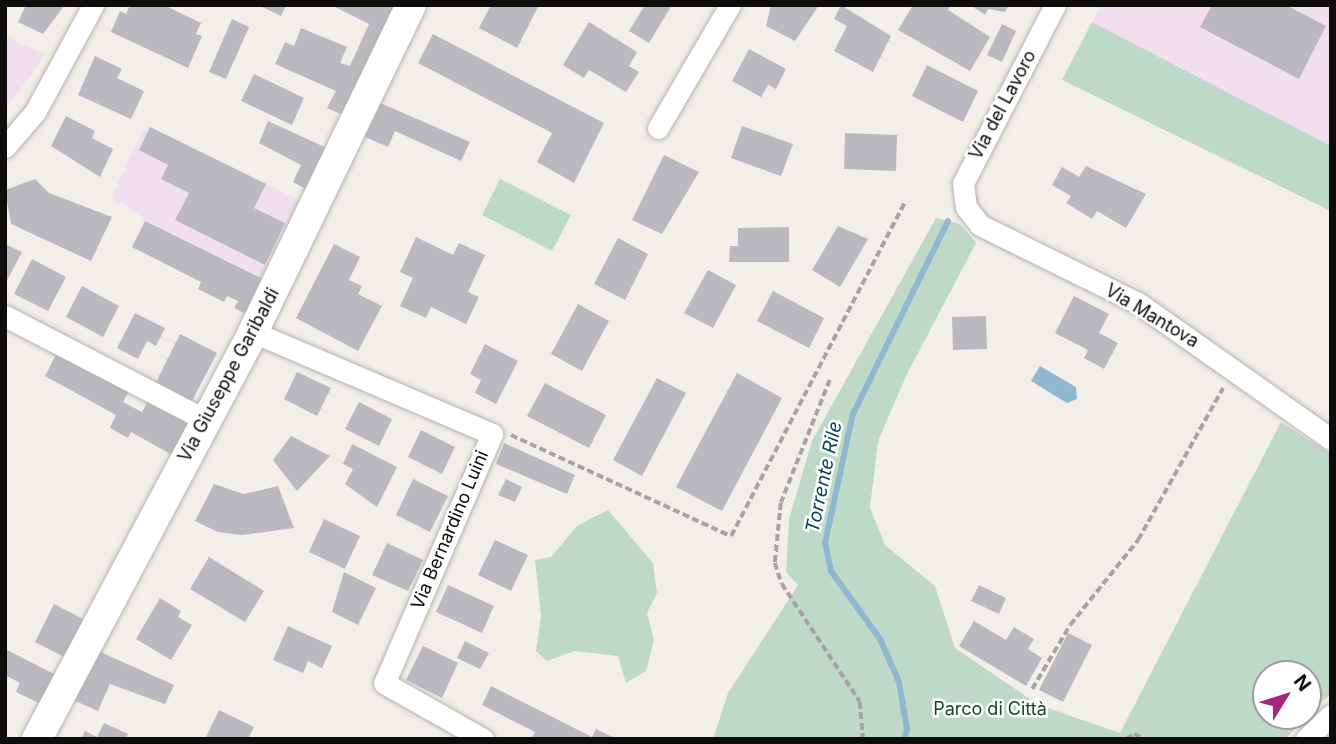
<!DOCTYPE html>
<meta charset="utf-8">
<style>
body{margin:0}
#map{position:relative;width:1336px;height:744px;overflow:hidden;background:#f2efe9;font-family:Inter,sans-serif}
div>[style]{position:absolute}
.industrial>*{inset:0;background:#f1dfef}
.green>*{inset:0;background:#bfd9c8}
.water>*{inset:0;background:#8fb8d0}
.stream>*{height:6px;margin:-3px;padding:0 3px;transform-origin:3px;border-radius:3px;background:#8fb8d0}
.building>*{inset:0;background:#bab9bf}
.path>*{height:3.5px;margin-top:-1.75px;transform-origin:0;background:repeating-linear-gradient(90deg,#a6a49f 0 7px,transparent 0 10.5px)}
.roads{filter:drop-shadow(0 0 2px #b6b3ae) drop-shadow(0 0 2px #b6b3ae)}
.street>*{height:21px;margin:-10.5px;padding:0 10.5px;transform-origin:10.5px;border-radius:10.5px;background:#fff}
.secondary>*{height:30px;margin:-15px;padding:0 15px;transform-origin:15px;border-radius:15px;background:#fff}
span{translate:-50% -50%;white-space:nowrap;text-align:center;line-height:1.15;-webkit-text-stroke:5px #fff;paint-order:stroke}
.street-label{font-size:18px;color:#0e0d0c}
.park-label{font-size:18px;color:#14442a}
.water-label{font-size:19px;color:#083f58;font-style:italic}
.frame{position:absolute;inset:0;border:7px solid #0e0d0c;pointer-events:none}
.north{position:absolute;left:1252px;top:660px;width:70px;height:70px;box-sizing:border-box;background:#fff;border:2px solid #9f9e9e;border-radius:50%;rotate:52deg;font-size:19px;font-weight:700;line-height:28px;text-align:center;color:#0e0d0c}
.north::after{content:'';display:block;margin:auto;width:24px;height:32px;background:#a52777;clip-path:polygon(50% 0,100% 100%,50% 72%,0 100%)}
</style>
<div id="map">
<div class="industrial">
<div style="clip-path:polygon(1100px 5px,1331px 5px,1331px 146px,1092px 22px)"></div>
<div style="clip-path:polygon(5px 36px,45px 55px,5px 111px)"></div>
<div style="clip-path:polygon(150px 127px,307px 204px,269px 282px,145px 221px,140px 213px,111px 198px,143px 130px)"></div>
</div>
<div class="green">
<div style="clip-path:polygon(1092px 22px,1331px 146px,1331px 211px,1062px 80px)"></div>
<div style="clip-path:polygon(500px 179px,571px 215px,552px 251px,482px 215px)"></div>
<div style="clip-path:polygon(936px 218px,960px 224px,976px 243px,907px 374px,878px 441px,870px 508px,885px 545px,935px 586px,955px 648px,1039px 705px,1120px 733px,1281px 422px,1331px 454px,1331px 694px,1308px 714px,1308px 674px,1266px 674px,1266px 716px,1306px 716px,1286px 739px,713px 739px,728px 693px,798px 585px,786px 572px,789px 519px,812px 441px)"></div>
<div style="clip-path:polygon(608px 510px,653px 563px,657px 593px,647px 613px,654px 640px,646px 671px,626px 683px,618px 656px,574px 651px,547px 661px,536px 651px,541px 616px,535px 560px,551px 557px,577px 526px)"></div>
</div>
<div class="water">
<div style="clip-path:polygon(1040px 366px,1076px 387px,1077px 399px,1067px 403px,1031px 381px)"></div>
</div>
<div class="stream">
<div style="left:904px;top:739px;width:10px;rotate:-73deg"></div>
<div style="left:907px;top:729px;width:48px;rotate:-99.7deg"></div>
<div style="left:899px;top:682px;width:47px;rotate:-113.8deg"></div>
<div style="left:880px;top:639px;width:84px;rotate:-125.8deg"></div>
<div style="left:831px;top:571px;width:29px;rotate:-102deg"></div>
<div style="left:825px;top:543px;width:132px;rotate:-77.8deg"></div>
<div style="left:853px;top:414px;width:215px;rotate:-63.8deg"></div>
</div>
<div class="building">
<div style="clip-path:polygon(26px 5px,65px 5px,43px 34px,18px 22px)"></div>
<div style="clip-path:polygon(130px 5px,164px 5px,201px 23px,196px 34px,202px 36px,188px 68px,111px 32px,120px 11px,126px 14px)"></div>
<div style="clip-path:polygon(258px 5px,286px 5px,281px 16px)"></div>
<div style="clip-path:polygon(331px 5px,404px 5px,347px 117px,327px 108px,336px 91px,275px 64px,285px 42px,294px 46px,301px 28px,347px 47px,340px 63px,350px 66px,369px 24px)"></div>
<div style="clip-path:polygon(491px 5px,539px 5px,517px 48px,479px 28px)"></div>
<div style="clip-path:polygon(645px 5px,672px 5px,649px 43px,629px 31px)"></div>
<div style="clip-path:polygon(771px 5px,819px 5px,795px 41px,766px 26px)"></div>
<div style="clip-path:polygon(841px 5px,891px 36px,873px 72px,834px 51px,847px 26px,834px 19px)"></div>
<div style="clip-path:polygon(913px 5px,951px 5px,948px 10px,990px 37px,970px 71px,898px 30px)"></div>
<div style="clip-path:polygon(970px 5px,1009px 5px,1005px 12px,988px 9px,985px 15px)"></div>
<div style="clip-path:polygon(1212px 5px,1286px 5px,1326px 26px,1299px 79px,1200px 27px)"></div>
<div style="clip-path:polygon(232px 19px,249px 27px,226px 79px,209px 72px)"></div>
<div style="clip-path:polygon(589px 22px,637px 52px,629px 66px,639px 72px,626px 92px,589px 70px,584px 78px,563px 65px)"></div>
<div style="clip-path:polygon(1002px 24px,1016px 31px,1002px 62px,987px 55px)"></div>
<div style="clip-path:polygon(433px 34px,604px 123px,574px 183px,537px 162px,552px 133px,418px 63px)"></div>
<div style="clip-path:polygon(749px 49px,786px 69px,776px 89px,768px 85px,761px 97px,732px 81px)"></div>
<div style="clip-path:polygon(95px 56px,122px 69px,117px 78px,144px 91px,131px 119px,78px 95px)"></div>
<div style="clip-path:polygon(927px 65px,978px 91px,963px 122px,912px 96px)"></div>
<div style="clip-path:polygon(254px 74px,304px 98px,292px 125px,241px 101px)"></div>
<div style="clip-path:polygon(378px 102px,470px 142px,461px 161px,395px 131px,388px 147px,363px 136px)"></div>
<div style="clip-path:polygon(66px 116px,95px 131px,92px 138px,113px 149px,100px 177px,51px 146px)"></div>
<div style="clip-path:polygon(268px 121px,331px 150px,313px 193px,293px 182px,301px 165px,259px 143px)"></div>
<div style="clip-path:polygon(742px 126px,793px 144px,781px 176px,731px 158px)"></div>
<div style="clip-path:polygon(150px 127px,266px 184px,254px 208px,285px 223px,265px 265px,175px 220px,189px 193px,161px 179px,168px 165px,139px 150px)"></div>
<div style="clip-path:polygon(845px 133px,897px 135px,896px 171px,844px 169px)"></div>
<div style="clip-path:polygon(664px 155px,699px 172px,662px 234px,632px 220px)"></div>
<div style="clip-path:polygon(1086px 166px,1146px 194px,1126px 228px,1097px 211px,1092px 219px,1066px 203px,1071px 196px,1052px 185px,1062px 167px,1079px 177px)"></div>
<div style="clip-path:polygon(35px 179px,49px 193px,112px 217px,91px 261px,11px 224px,5px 190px)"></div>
<div style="clip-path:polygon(145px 221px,269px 282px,252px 317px,234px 308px,238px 301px,227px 296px,224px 302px,198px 289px,201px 282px,132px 247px)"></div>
<div style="clip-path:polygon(838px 226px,868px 239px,840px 287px,812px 270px)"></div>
<div style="clip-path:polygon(789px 227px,789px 262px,729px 262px,730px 246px,738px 246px,738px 228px)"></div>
<div style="clip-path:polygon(416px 237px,453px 255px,459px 243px,485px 255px,468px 292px,479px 297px,466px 324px,431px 307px,426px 318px,400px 306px,413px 278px,400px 272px)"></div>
<div style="clip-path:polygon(618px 238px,648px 254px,625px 300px,594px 284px)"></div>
<div style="clip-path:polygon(5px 244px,22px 252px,5px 284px)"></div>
<div style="clip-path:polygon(334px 244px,360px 257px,349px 280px,362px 286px,358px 294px,382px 306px,358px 351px,296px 318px)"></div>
<div style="clip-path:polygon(32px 259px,66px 277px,48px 311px,14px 294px)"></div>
<div style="clip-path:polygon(708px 270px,736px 285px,713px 328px,684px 313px)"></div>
<div style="clip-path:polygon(82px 286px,119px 306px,103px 337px,66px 317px)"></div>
<div style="clip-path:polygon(773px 291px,824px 318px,809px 348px,757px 321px)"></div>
<div style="clip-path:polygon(1074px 296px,1109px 314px,1099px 333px,1118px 343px,1104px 369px,1084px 358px,1088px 350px,1055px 333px)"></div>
<div style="clip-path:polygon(578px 304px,609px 321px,582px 371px,551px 354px)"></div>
<div style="clip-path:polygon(135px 313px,165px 328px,156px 346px,147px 341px,138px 359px,117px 348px)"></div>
<div style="clip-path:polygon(986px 316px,987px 349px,953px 350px,952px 317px)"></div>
<div style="clip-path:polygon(180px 334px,217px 353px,192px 401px,156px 382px)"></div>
<div style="clip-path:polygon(485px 344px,518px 361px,496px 404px,475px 393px,481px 380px,470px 374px)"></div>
<div style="clip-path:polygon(58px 351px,130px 390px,123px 402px,142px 412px,149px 400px,192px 423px,174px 456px,131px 432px,128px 438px,110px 428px,116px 415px,45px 376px)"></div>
<div style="clip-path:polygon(297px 372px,331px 388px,317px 416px,284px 399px)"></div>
<div style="clip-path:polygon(737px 373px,782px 398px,722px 511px,676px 487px)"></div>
<div style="clip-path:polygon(657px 378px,686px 393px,642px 476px,613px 460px)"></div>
<div style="clip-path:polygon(545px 383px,606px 415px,589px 448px,527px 416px)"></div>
<div style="clip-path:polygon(359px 402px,392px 419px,379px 446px,345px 429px)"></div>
<div style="clip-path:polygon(421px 430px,455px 447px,442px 474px,408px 457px)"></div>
<div style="clip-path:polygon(291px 436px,330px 456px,297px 491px,273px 460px)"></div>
<div style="clip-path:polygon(504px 443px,575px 475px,567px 494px,496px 464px)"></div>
<div style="clip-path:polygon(352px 444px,397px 467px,377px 507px,345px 484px,353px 469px,343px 464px)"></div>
<div style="clip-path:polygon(413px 479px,448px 496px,430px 532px,396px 515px)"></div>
<div style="clip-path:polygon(506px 479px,522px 487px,515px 502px,498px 495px)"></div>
<div style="clip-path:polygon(214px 484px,244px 494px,278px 486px,294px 528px,242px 535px,218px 532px,195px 521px)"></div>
<div style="clip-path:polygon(324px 519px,360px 536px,345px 569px,309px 552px)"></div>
<div style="clip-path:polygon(495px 540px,528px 555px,511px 591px,478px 575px)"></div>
<div style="clip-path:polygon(387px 543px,423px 560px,408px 591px,372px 575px)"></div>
<div style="clip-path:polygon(209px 557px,264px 591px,245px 622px,190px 589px)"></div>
<div style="clip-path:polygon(344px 572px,376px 588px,358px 625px,332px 612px)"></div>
<div style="clip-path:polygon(448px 585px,494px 606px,482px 633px,436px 612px)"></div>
<div style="clip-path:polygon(979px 585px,1006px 598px,999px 614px,971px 601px)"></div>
<div style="clip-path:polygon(160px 598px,181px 611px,178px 617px,192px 625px,171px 660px,136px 639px)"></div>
<div style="clip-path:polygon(54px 604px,87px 621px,68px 659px,35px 642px)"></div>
<div style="clip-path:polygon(974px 621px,1006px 640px,1014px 627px,1034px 639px,1028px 649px,1042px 658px,1026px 686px,959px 646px)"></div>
<div style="clip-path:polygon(288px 626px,332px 646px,322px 668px,308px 661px,303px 673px,273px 660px)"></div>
<div style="clip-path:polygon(1068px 633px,1092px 645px,1063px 702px,1039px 690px)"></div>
<div style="clip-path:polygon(465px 641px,489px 653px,480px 669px,457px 658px)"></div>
<div style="clip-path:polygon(423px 646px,458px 663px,442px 698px,406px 680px)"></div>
<div style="clip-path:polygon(5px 649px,60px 677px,45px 706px,16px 692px,20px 683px,5px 675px)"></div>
<div style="clip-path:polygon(96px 650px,174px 685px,165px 704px,110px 684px,98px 711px,73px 700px)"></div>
<div style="clip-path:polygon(491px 686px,592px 737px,596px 729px,617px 739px,531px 739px,535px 732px,482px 705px)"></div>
<div style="clip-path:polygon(219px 710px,254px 727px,248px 739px,205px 739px)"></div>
<div style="clip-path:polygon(104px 723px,128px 734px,126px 739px,81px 739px,85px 731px,97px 737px)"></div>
</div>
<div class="path">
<div style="left:830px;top:380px;width:132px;rotate:111.7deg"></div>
<div style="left:781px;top:503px;width:60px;rotate:95.7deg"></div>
<div style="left:775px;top:563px;width:22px;rotate:72deg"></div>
<div style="left:782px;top:584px;width:141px;rotate:56.5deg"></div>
<div style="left:860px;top:702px;width:37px;rotate:85deg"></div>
<div style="left:511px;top:435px;width:242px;rotate:24.7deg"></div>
<div style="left:731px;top:536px;width:375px;rotate:-62.5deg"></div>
<div style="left:1032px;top:689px;width:74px;rotate:-59.3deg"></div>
<div style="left:1070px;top:625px;width:109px;rotate:-51.3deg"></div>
<div style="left:1138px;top:540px;width:174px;rotate:-60.8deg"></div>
<div style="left:1126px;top:739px;width:9px;rotate:-32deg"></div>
<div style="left:1134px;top:734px;width:12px;rotate:24deg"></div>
</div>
<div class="roads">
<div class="street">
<div style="left:1055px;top:5px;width:200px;rotate:117.3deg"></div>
<div style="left:963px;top:183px;width:24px;rotate:83deg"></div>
<div style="left:966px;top:207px;width:23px;rotate:52deg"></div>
<div style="left:980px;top:225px;width:176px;rotate:26.3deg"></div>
<div style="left:1138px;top:303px;width:236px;rotate:35.2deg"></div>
<div style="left:658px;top:128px;width:143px;rotate:-59.7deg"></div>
<div style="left:5px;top:147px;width:46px;rotate:-49.4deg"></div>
<div style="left:35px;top:112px;width:122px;rotate:-61.5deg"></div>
<div style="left:5px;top:316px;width:226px;rotate:27.4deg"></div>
<div style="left:253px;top:332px;width:260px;rotate:23.1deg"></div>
<div style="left:492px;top:434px;width:271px;rotate:113.4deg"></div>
<div style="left:384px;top:683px;width:114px;rotate:29.5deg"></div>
<div style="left:1306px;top:739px;width:35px;rotate:-44deg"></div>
</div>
<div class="secondary">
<div style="left:37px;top:739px;width:461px;rotate:-62deg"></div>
<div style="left:253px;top:332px;width:363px;rotate:-64.2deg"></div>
</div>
</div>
<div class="street-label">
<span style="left:1003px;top:105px;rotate:-62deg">Via del Lavoro</span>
<span style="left:1152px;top:316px;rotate:31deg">Via Mantova</span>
<span style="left:229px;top:375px;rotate:-62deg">Via Giuseppe Garibaldi</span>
<span style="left:450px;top:530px;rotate:-67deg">Via Bernardino Luini</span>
</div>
<div class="park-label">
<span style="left:990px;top:709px">Parco di Città</span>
</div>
<div class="water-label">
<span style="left:824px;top:477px;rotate:-78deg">Torrente Rile</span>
</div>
<div class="frame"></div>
<div class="north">N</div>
</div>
